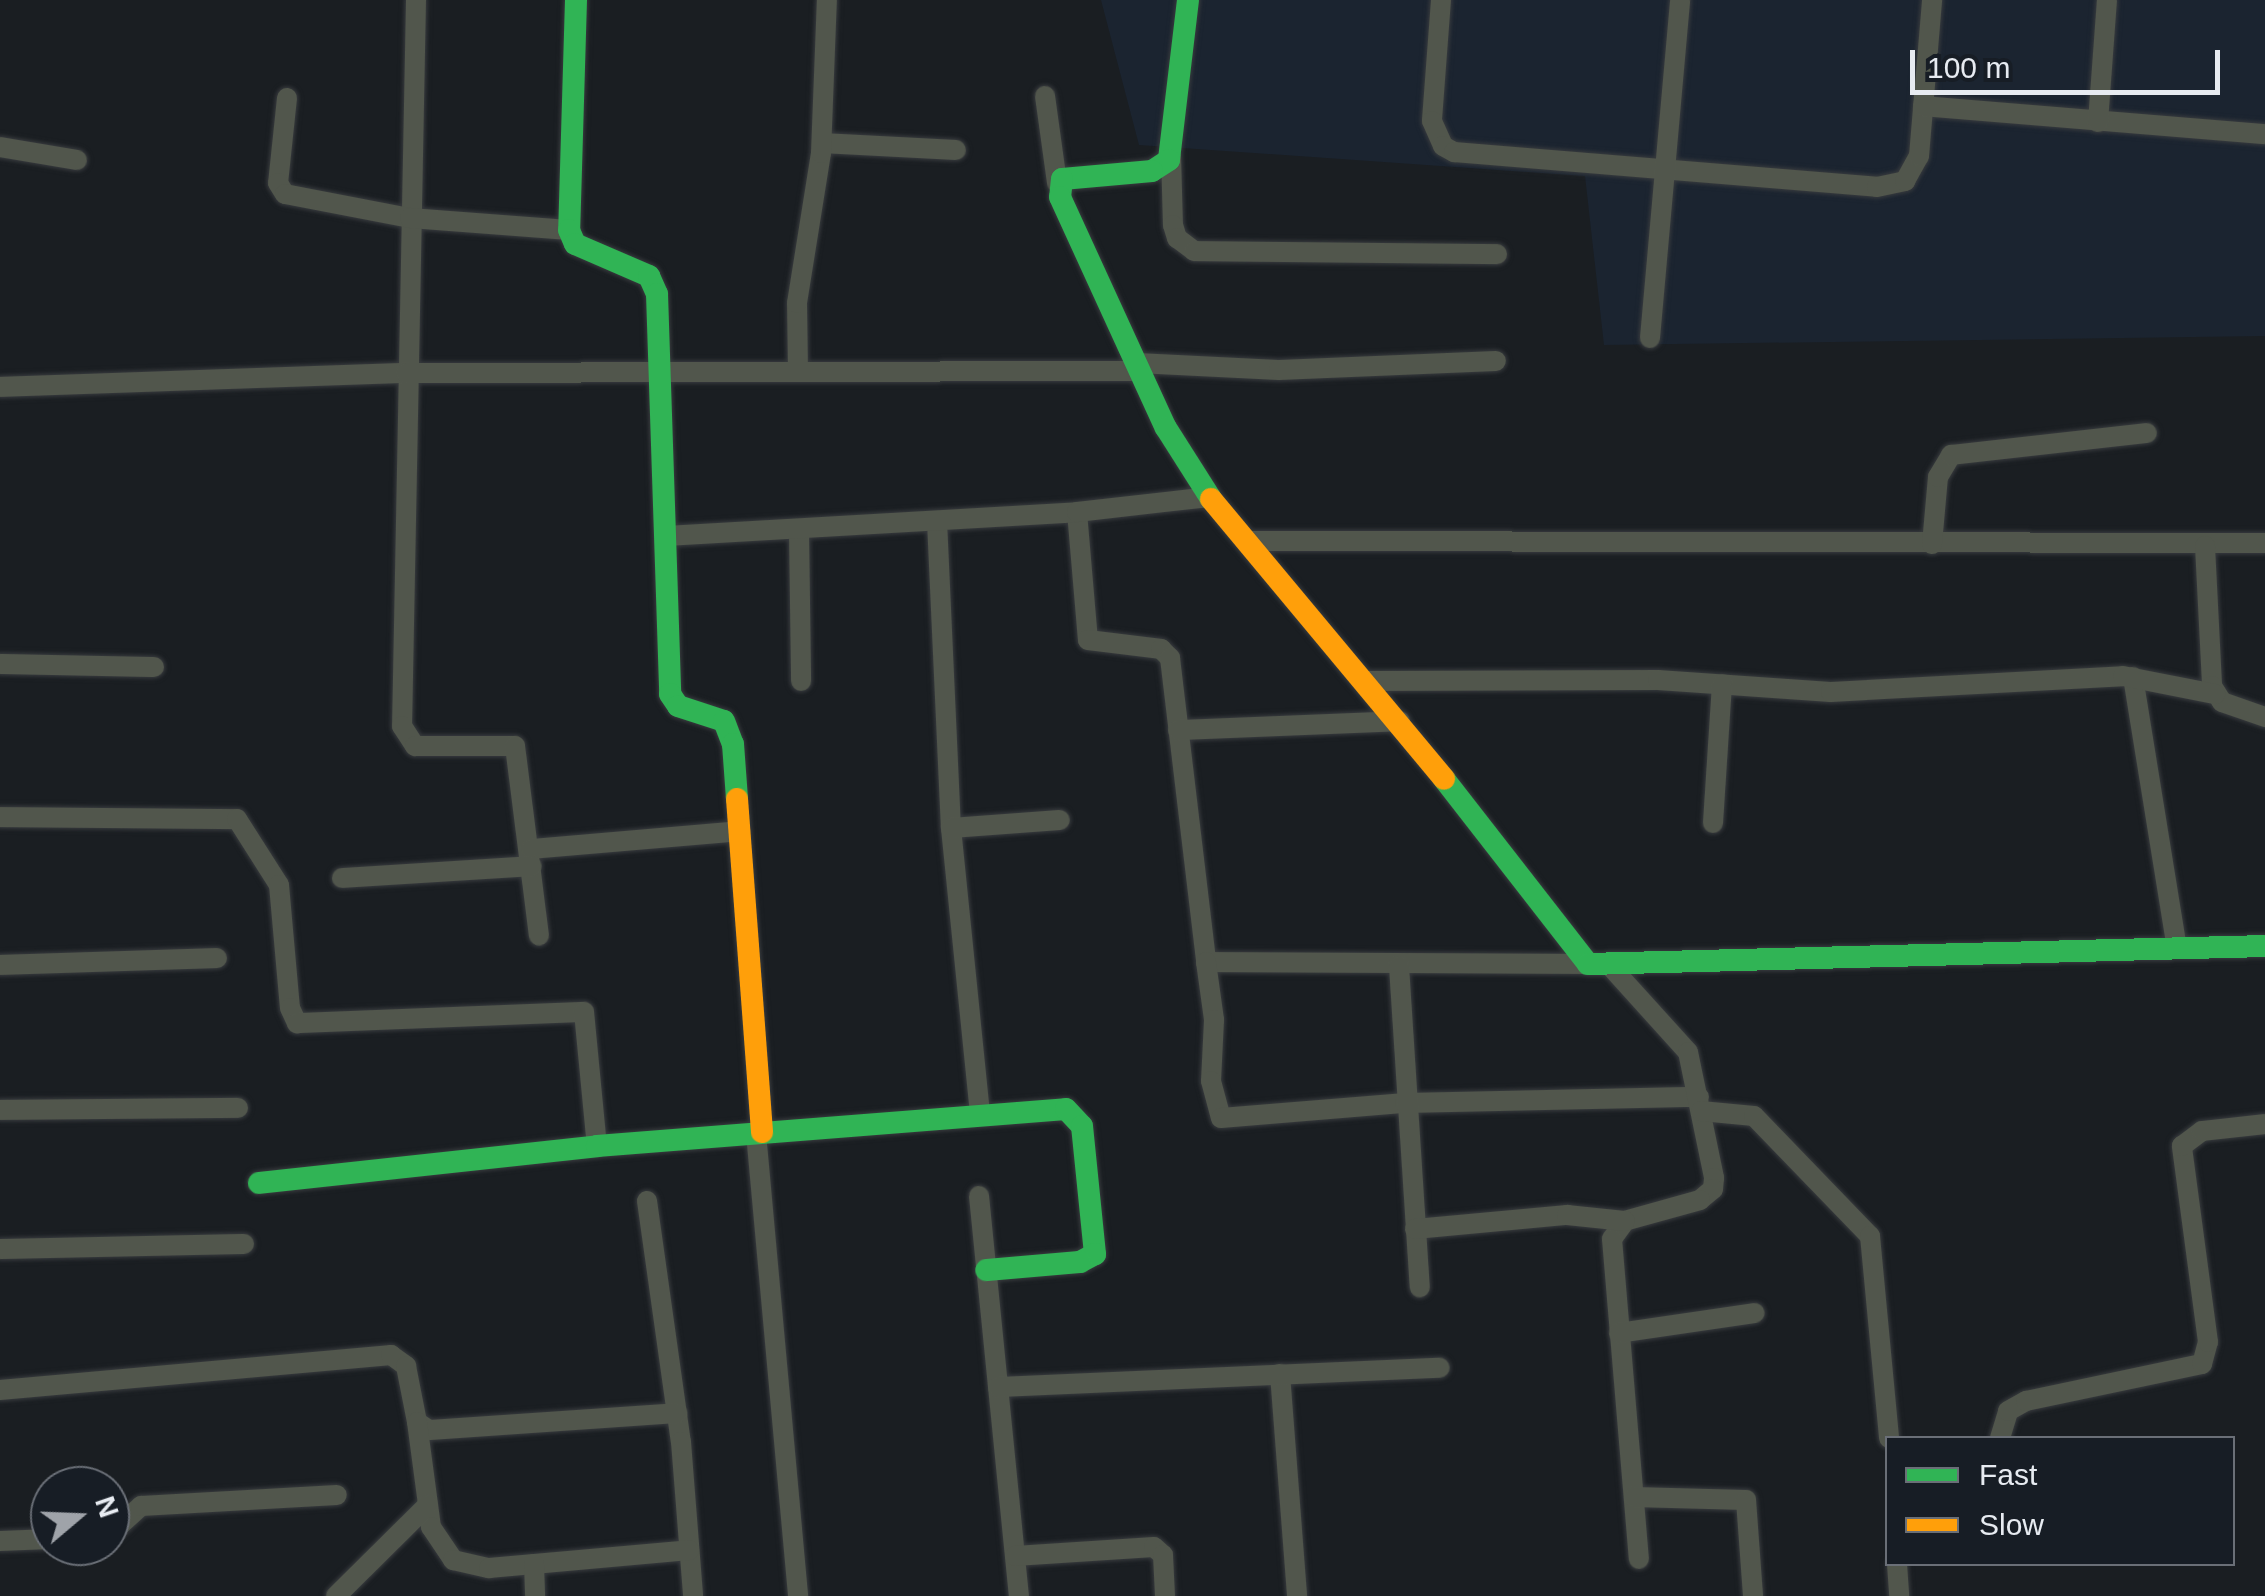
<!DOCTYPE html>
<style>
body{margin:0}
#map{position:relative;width:2265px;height:1596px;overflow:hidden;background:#1a1e22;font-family:Arial,sans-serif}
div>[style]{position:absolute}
.built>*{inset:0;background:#1b2430}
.roads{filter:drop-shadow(0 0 2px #383b3e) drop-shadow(0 0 2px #383b3e)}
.street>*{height:20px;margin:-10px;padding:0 10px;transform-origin:10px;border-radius:10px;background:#51564c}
.fast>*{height:22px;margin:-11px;padding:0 11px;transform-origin:11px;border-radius:11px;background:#30b455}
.slow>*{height:22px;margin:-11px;padding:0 11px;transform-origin:11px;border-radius:11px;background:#ff9f0a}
span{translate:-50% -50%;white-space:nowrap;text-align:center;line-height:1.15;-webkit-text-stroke:8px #171d25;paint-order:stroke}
.legend{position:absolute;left:1885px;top:1436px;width:350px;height:130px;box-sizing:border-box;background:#171d25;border:2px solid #6a6f77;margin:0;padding:12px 18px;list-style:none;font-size:30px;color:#e7ebf1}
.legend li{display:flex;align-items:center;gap:20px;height:50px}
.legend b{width:50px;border:2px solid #6a6f77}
.north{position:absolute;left:30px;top:1466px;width:100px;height:100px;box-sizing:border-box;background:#171d25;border:2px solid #6a6f77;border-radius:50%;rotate:71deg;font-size:28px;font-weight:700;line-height:40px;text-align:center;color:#e7ebf1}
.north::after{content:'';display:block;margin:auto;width:35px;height:45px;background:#9fa3a9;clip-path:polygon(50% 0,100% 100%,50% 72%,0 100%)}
.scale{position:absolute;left:1910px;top:50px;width:310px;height:45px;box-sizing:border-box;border:5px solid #e7ebf1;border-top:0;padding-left:12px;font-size:30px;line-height:35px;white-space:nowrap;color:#e7ebf1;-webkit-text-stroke:8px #171d25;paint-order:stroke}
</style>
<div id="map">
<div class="built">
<div style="clip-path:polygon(1101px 0,2265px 0,2265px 336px,1604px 345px,1585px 176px,1139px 145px)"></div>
</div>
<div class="roads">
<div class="street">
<div style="left:416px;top:0;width:726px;rotate:91.1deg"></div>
<div style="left:402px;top:726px;width:24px;rotate:57deg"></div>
<div style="left:415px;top:746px;width:100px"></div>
<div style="left:515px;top:746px;width:191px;rotate:82.8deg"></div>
<div style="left:1441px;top:0;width:121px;rotate:94.3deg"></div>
<div style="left:1432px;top:121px;width:27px;rotate:66deg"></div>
<div style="left:1443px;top:146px;width:13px;rotate:29deg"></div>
<div style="left:1454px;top:152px;width:424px;rotate:4.7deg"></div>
<div style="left:1877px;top:187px;width:29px;rotate:-12deg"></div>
<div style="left:1905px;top:181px;width:29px;rotate:-61deg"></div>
<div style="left:1919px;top:156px;width:157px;rotate:-85.2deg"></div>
<div style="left:1045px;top:96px;width:88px;rotate:82.1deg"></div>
<div style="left:287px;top:98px;width:85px;rotate:96deg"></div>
<div style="left:278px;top:183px;width:13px;rotate:58deg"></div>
<div style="left:285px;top:194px;width:127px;rotate:10.9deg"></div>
<div style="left:410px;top:218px;width:159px;rotate:4.3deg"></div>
<div style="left:1923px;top:106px;width:343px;rotate:4.7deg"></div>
<div style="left:2098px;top:122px;width:122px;rotate:-85.8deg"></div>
<div style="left:822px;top:143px;width:134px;rotate:3deg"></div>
<div style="left:0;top:147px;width:78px;rotate:9.6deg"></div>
<div style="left:1171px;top:155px;width:70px;rotate:88.4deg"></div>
<div style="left:1173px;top:225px;width:14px;rotate:73deg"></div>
<div style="left:1177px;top:238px;width:21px;rotate:37deg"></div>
<div style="left:1194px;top:251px;width:303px;rotate:0.6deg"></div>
<div style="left:1650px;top:338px;width:339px;rotate:-84.9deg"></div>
<div style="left:1137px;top:363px;width:142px;rotate:2.8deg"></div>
<div style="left:1279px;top:370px;width:217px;rotate:-2.4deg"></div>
<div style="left:798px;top:372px;width:69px;rotate:-90.8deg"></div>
<div style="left:797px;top:303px;width:152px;rotate:-80.9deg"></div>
<div style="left:821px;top:153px;width:153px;rotate:-87.8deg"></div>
<div style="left:0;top:387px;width:406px;rotate:-2deg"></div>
<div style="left:406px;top:373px;width:735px;rotate:-0.16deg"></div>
<div style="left:1077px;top:512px;width:128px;rotate:85.1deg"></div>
<div style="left:1088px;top:640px;width:74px;rotate:7deg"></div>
<div style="left:1161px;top:649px;width:13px;rotate:45deg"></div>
<div style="left:1170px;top:658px;width:306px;rotate:83.2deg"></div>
<div style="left:1206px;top:962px;width:382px;rotate:0.3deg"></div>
<div style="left:937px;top:521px;width:307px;rotate:87.4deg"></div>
<div style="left:951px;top:828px;width:287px;rotate:84.2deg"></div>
<div style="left:799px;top:530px;width:151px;rotate:89.2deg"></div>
<div style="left:666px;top:536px;width:412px;rotate:-3.3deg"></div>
<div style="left:1077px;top:512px;width:133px;rotate:-6.5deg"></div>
<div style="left:1246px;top:541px;width:1019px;rotate:0.11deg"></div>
<div style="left:1932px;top:544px;width:67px;rotate:-84.9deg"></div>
<div style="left:1938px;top:477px;width:26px;rotate:-59deg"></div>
<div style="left:1951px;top:455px;width:197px;rotate:-6.4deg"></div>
<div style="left:2205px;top:546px;width:140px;rotate:87.1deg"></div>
<div style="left:2212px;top:686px;width:19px;rotate:58deg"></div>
<div style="left:2222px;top:702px;width:46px;rotate:19.2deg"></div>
<div style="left:0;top:664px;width:154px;rotate:1.1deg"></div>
<div style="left:2133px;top:677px;width:275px;rotate:80.8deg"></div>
<div style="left:1367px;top:681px;width:291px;rotate:-0.2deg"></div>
<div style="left:1658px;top:680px;width:173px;rotate:4deg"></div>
<div style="left:1831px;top:692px;width:292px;rotate:-3.1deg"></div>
<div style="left:2123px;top:676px;width:94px;rotate:11.1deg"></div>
<div style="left:1178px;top:730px;width:222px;rotate:-2.3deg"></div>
<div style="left:0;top:817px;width:237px;rotate:0.5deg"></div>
<div style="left:237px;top:819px;width:78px;rotate:57.5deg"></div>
<div style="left:279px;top:885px;width:123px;rotate:84.9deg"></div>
<div style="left:290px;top:1008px;width:17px;rotate:65deg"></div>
<div style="left:297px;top:1023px;width:287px;rotate:-2.2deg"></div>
<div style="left:584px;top:1012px;width:135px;rotate:84.5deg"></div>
<div style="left:1713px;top:823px;width:139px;rotate:-86.3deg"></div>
<div style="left:951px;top:828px;width:109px;rotate:-4.2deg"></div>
<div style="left:531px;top:849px;width:210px;rotate:-4.9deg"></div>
<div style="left:342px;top:878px;width:190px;rotate:-3.6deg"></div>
<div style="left:1206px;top:962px;width:59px;rotate:82.1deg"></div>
<div style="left:1214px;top:1020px;width:61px;rotate:92.8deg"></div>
<div style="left:1211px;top:1081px;width:38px;rotate:75deg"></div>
<div style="left:1221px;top:1118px;width:185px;rotate:-4.7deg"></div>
<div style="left:1405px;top:1103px;width:294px;rotate:-1.2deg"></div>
<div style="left:0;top:965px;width:217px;rotate:-1.8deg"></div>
<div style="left:1399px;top:966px;width:322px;rotate:86.3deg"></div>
<div style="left:1612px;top:968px;width:113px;rotate:47.9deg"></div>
<div style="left:1688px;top:1052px;width:129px;rotate:78.3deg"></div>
<div style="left:1714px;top:1178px;width:11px;rotate:95deg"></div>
<div style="left:1713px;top:1189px;width:17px;rotate:140deg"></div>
<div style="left:1700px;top:1200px;width:78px;rotate:164.4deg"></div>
<div style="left:1625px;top:1221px;width:22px;rotate:126deg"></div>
<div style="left:1612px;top:1239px;width:321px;rotate:85.2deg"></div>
<div style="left:0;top:1110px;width:238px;rotate:-0.5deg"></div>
<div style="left:1701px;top:1111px;width:53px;rotate:5.4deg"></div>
<div style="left:1754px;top:1116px;width:167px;rotate:46deg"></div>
<div style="left:1870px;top:1236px;width:203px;rotate:84.6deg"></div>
<div style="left:756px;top:1133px;width:465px;rotate:84.8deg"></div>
<div style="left:979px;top:1196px;width:402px;rotate:84.3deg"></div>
<div style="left:647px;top:1201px;width:243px;rotate:82deg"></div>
<div style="left:681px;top:1442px;width:154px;rotate:85.5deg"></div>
<div style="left:1415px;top:1229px;width:153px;rotate:-5.3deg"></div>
<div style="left:1567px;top:1215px;width:58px;rotate:5.9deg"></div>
<div style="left:0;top:1249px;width:244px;rotate:-1.2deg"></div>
<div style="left:1619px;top:1333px;width:137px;rotate:-8.4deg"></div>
<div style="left:1280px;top:1374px;width:223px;rotate:85.6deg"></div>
<div style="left:998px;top:1387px;width:442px;rotate:-2.5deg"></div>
<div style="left:0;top:1390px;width:393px;rotate:-5.1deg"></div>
<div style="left:391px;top:1355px;width:19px;rotate:36deg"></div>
<div style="left:406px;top:1366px;width:57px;rotate:78.9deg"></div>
<div style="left:417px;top:1422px;width:14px;rotate:34deg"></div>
<div style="left:429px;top:1430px;width:249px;rotate:-3.9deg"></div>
<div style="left:417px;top:1422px;width:106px;rotate:82.4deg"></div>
<div style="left:431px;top:1527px;width:40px;rotate:56deg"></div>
<div style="left:453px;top:1560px;width:37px;rotate:13deg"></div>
<div style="left:489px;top:1568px;width:201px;rotate:-5.1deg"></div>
<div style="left:2000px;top:1438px;width:28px;rotate:-73deg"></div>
<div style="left:2008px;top:1411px;width:21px;rotate:-29deg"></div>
<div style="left:2026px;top:1401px;width:180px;rotate:-11.9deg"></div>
<div style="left:2202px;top:1364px;width:23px;rotate:-75deg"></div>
<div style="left:2208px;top:1342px;width:198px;rotate:-97.6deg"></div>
<div style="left:2182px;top:1146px;width:25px;rotate:-37deg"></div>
<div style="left:2202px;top:1131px;width:63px;rotate:-6.3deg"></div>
<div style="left:1634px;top:1497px;width:112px;rotate:1.5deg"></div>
<div style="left:1746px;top:1500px;width:96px;rotate:85.8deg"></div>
<div style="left:110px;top:1534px;width:42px;rotate:-42.1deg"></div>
<div style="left:141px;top:1506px;width:196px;rotate:-3.2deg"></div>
<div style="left:0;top:1541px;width:50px;rotate:-2.3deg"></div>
<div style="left:1015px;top:1556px;width:139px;rotate:-3.7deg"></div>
<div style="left:1154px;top:1547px;width:12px;rotate:42deg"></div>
<div style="left:1163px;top:1555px;width:41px;rotate:87.2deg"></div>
<div style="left:534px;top:1564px;width:32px;rotate:88deg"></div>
<div style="left:1897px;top:1564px;width:32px;rotate:86deg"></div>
<div style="left:336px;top:1596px;width:129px;rotate:-44.7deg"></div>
</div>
<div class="fast">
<div style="left:576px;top:0;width:230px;rotate:91.7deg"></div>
<div style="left:569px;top:230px;width:15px;rotate:67deg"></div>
<div style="left:575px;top:244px;width:81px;rotate:23.4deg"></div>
<div style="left:649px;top:276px;width:20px;rotate:66deg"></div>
<div style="left:657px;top:294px;width:400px;rotate:88.1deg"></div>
<div style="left:670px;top:694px;width:14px;rotate:56deg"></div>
<div style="left:678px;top:706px;width:48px;rotate:18.1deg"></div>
<div style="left:724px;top:721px;width:25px;rotate:69deg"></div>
<div style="left:733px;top:744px;width:55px;rotate:85.8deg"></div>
<div style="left:1188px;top:0;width:161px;rotate:96.8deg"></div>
<div style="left:1169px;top:160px;width:20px;rotate:147deg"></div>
<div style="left:1152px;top:171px;width:90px;rotate:174.9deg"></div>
<div style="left:1062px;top:179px;width:18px;rotate:96deg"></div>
<div style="left:1060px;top:197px;width:254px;rotate:65.4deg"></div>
<div style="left:1166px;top:428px;width:84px;rotate:57.6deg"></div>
<div style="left:1444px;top:779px;width:234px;rotate:52.1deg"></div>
<div style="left:1588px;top:964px;width:677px;rotate:-1.52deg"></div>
<div style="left:259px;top:1183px;width:340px;rotate:-6.2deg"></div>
<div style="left:597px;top:1146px;width:470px;rotate:-4.5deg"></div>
<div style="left:1066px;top:1109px;width:23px;rotate:47deg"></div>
<div style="left:1082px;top:1126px;width:129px;rotate:84.2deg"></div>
<div style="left:1095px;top:1254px;width:17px;rotate:152deg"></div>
<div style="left:1080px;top:1262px;width:94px;rotate:175.1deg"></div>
</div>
<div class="slow">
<div style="left:1211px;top:499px;width:364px;rotate:50.2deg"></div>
<div style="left:737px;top:799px;width:334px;rotate:85.7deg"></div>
</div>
</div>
<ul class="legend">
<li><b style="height:12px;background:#30b455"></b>Fast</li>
<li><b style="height:12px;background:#ff9f0a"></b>Slow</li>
</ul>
<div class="north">N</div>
<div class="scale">100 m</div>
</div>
